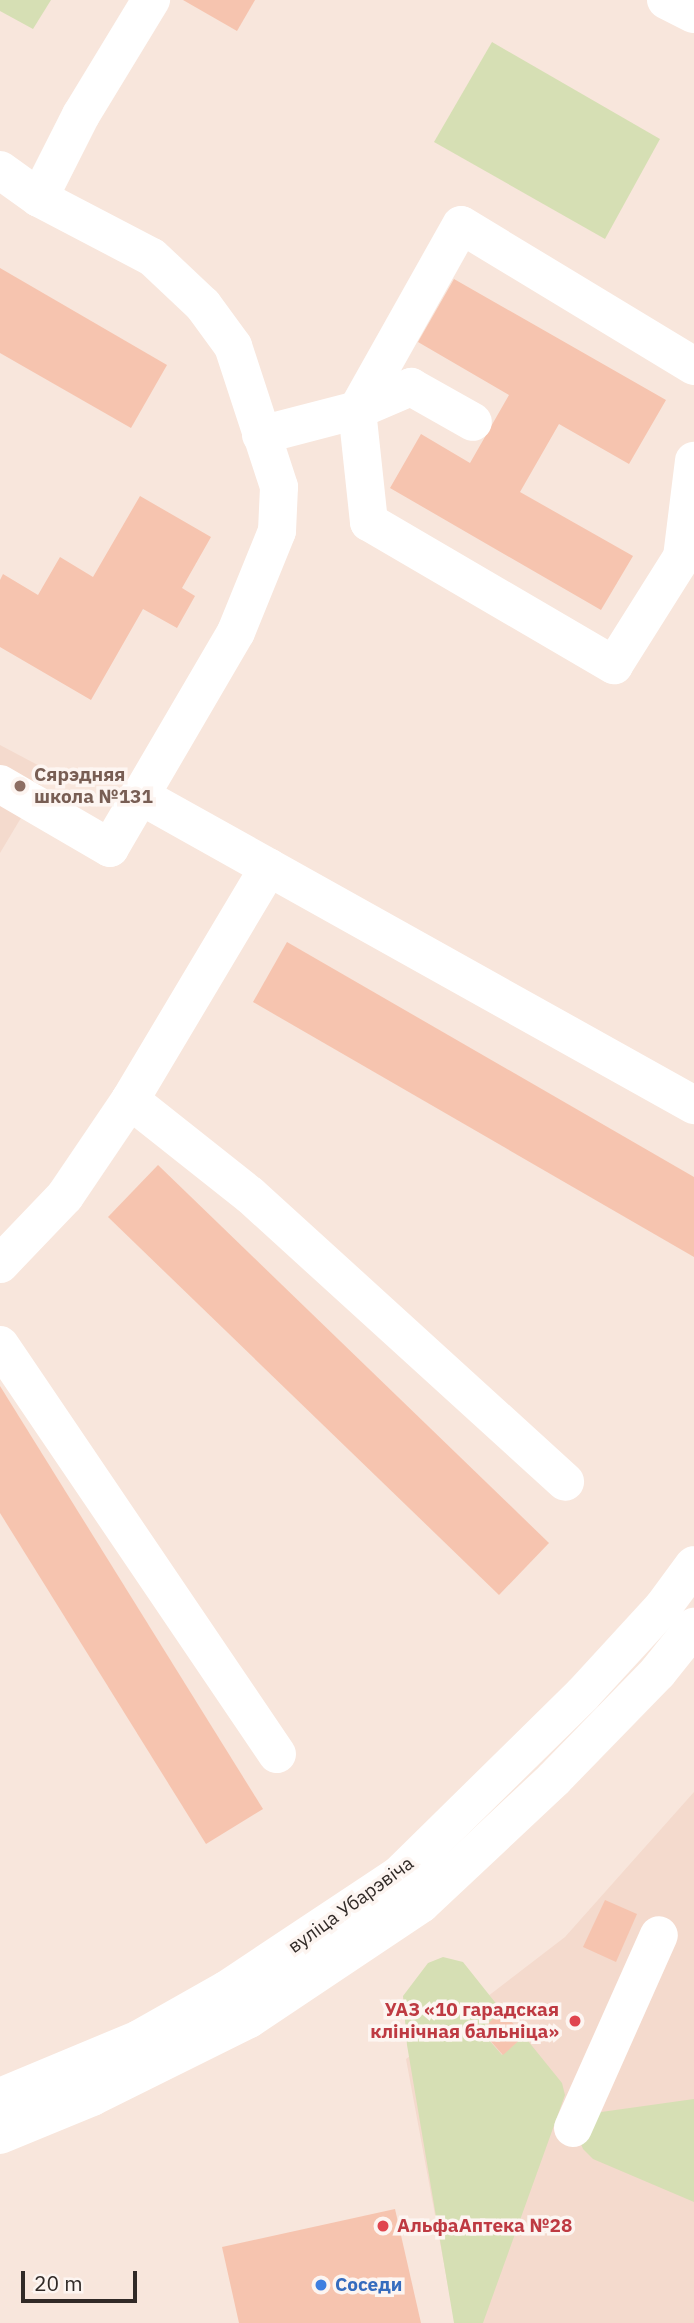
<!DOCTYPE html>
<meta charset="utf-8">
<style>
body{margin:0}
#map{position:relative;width:694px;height:2323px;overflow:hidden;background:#f8e6dc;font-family:"IBM Plex Sans",sans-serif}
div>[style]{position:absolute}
.built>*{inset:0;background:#f4dacd}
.green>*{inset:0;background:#d6dfb4}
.building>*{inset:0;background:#f6c4af}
.minor>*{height:38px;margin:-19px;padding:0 19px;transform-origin:19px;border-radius:19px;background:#fff}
.major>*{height:38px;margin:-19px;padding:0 19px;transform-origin:19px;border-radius:19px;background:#fff}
.dots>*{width:19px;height:19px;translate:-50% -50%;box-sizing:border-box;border:4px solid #fdf5f1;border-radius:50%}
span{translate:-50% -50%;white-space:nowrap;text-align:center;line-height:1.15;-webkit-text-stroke:7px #fdf5f1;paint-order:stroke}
.education-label{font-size:19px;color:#785e54;font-weight:700}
.left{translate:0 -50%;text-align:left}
.street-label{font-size:19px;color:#312a27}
.health-label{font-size:19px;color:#be3a42;font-weight:700}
.right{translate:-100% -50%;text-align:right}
.shop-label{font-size:19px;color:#366cbe;font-weight:700}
.scale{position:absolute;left:21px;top:2271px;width:116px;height:32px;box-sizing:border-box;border:4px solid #312a27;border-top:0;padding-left:9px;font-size:21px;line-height:24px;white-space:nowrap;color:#312a27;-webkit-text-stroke:5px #fdf5f1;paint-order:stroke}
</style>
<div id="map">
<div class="built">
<div style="clip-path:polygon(0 745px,49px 771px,0 853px)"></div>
<div style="clip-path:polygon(694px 1792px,694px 2323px,455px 2323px,406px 2059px,565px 1937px)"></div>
</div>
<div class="green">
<div style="clip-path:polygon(0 0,51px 0,33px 29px,0 11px)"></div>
<div style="clip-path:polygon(492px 42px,660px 139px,605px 239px,434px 142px)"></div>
<div style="clip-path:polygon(443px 1957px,463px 1962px,502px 2011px,481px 2031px,502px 2055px,524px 2036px,562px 2083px,565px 2095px,483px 2323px,454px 2323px,407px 2045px,403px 1996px,428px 1963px)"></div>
<div style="clip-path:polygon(694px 2099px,694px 2202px,593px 2159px,583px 2149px,579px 2139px,594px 2113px)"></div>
</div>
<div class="building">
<div style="clip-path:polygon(183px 0,255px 0,237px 31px)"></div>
<div style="clip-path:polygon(0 268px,167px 365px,131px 428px,0 353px)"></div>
<div style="clip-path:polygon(454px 279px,666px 400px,629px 464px,559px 424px,520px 492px,633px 556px,601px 610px,390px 488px,421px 434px,470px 463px,509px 395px,418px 342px)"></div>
<div style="clip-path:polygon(140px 496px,211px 537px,182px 588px,195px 596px,177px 628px,143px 609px,91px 700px,0 647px,0 580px,3px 574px,38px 595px,60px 557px,93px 577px)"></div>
<div style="clip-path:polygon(287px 942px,694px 1177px,694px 1257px,253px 1002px)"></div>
<div style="clip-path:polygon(158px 1165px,549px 1543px,499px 1595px,108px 1217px)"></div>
<div style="clip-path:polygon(0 1386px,263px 1809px,206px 1844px,0 1513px)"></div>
<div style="clip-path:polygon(605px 1900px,637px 1914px,616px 1962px,583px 1947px)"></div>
<div style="clip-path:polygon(502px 2011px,524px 2036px,503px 2055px,481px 2030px)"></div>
<div style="clip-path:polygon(395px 2209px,421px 2323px,239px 2323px,222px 2247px)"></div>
</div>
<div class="minor">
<div style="left:666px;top:0;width:31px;rotate:27deg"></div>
<div style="left:0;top:170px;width:48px;rotate:35.7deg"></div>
<div style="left:39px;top:198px;width:127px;rotate:27.6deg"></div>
<div style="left:152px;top:257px;width:70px;rotate:43.3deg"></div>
<div style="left:203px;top:305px;width:51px;rotate:53.8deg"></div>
<div style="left:233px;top:346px;width:148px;rotate:71.9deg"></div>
<div style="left:279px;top:487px;width:44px;rotate:92.6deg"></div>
<div style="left:277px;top:531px;width:109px;rotate:112.1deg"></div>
<div style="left:236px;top:632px;width:250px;rotate:120.3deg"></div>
<div style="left:110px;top:848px;width:127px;rotate:-149.8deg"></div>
<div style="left:39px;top:198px;width:93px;rotate:-63.2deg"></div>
<div style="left:81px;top:115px;width:135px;rotate:-58.7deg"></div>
<div style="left:694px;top:366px;width:272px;rotate:-148.8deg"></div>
<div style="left:461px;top:225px;width:212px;rotate:119.3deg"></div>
<div style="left:357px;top:410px;width:113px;rotate:83.9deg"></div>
<div style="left:369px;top:522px;width:284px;rotate:30.3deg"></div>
<div style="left:614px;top:665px;width:128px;rotate:-57.8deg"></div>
<div style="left:682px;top:557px;width:97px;rotate:-82.9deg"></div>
<div style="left:261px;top:435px;width:99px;rotate:-14.6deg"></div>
<div style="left:357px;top:410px;width:59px;rotate:-23.1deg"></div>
<div style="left:411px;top:387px;width:71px;rotate:29.4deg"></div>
<div style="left:139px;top:795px;width:636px;rotate:29.19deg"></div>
<div style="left:130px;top:1100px;width:153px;rotate:38.4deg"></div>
<div style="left:250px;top:1195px;width:426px;rotate:42.3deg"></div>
<div style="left:0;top:1264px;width:94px;rotate:-46.3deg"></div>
<div style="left:65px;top:1196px;width:116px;rotate:-55.9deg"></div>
<div style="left:130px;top:1100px;width:271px;rotate:-59.2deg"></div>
<div style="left:0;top:1345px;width:494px;rotate:55.9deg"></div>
<div style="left:573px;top:2128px;width:211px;rotate:-66deg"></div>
</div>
<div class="major">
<div style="left:0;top:2097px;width:151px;rotate:-22.6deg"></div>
<div style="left:139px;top:2039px;width:100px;rotate:-29.4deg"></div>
<div style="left:226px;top:1990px;width:208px;rotate:-33.6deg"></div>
<div style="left:399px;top:1875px;width:258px;rotate:-44.5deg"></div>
<div style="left:583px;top:1694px;width:118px;rotate:-47.4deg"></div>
<div style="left:663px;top:1607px;width:52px;rotate:-53.6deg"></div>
<div style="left:0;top:2135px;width:100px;rotate:-22.4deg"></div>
<div style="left:92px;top:2097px;width:175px;rotate:-26.4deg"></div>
<div style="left:249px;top:2019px;width:207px;rotate:-33.8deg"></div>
<div style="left:421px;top:1904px;width:183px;rotate:-43.2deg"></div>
<div style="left:554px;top:1779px;width:149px;rotate:-45.8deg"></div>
<div style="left:658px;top:1672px;width:58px;rotate:-51.3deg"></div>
</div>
<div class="dots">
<div style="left:20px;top:786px;background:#8d6e63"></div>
<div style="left:575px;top:2021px;background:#e0444e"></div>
<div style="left:383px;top:2226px;background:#e0444e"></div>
<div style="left:321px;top:2285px;background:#3f7fe0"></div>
</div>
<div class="education-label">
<span class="left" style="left:34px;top:786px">Сярэдняя<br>школа №131</span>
</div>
<div class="street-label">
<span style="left:351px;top:1905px;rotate:-36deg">вуліца Убарэвіча</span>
</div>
<div class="health-label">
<span class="right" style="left:559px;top:2021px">УАЗ «10 гарадская<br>клінічная бальніца»</span>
<span class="left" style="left:397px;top:2226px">АльфаАптека №28</span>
</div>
<div class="shop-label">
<span class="left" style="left:335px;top:2285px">Соседи</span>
</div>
<div class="scale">20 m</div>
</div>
